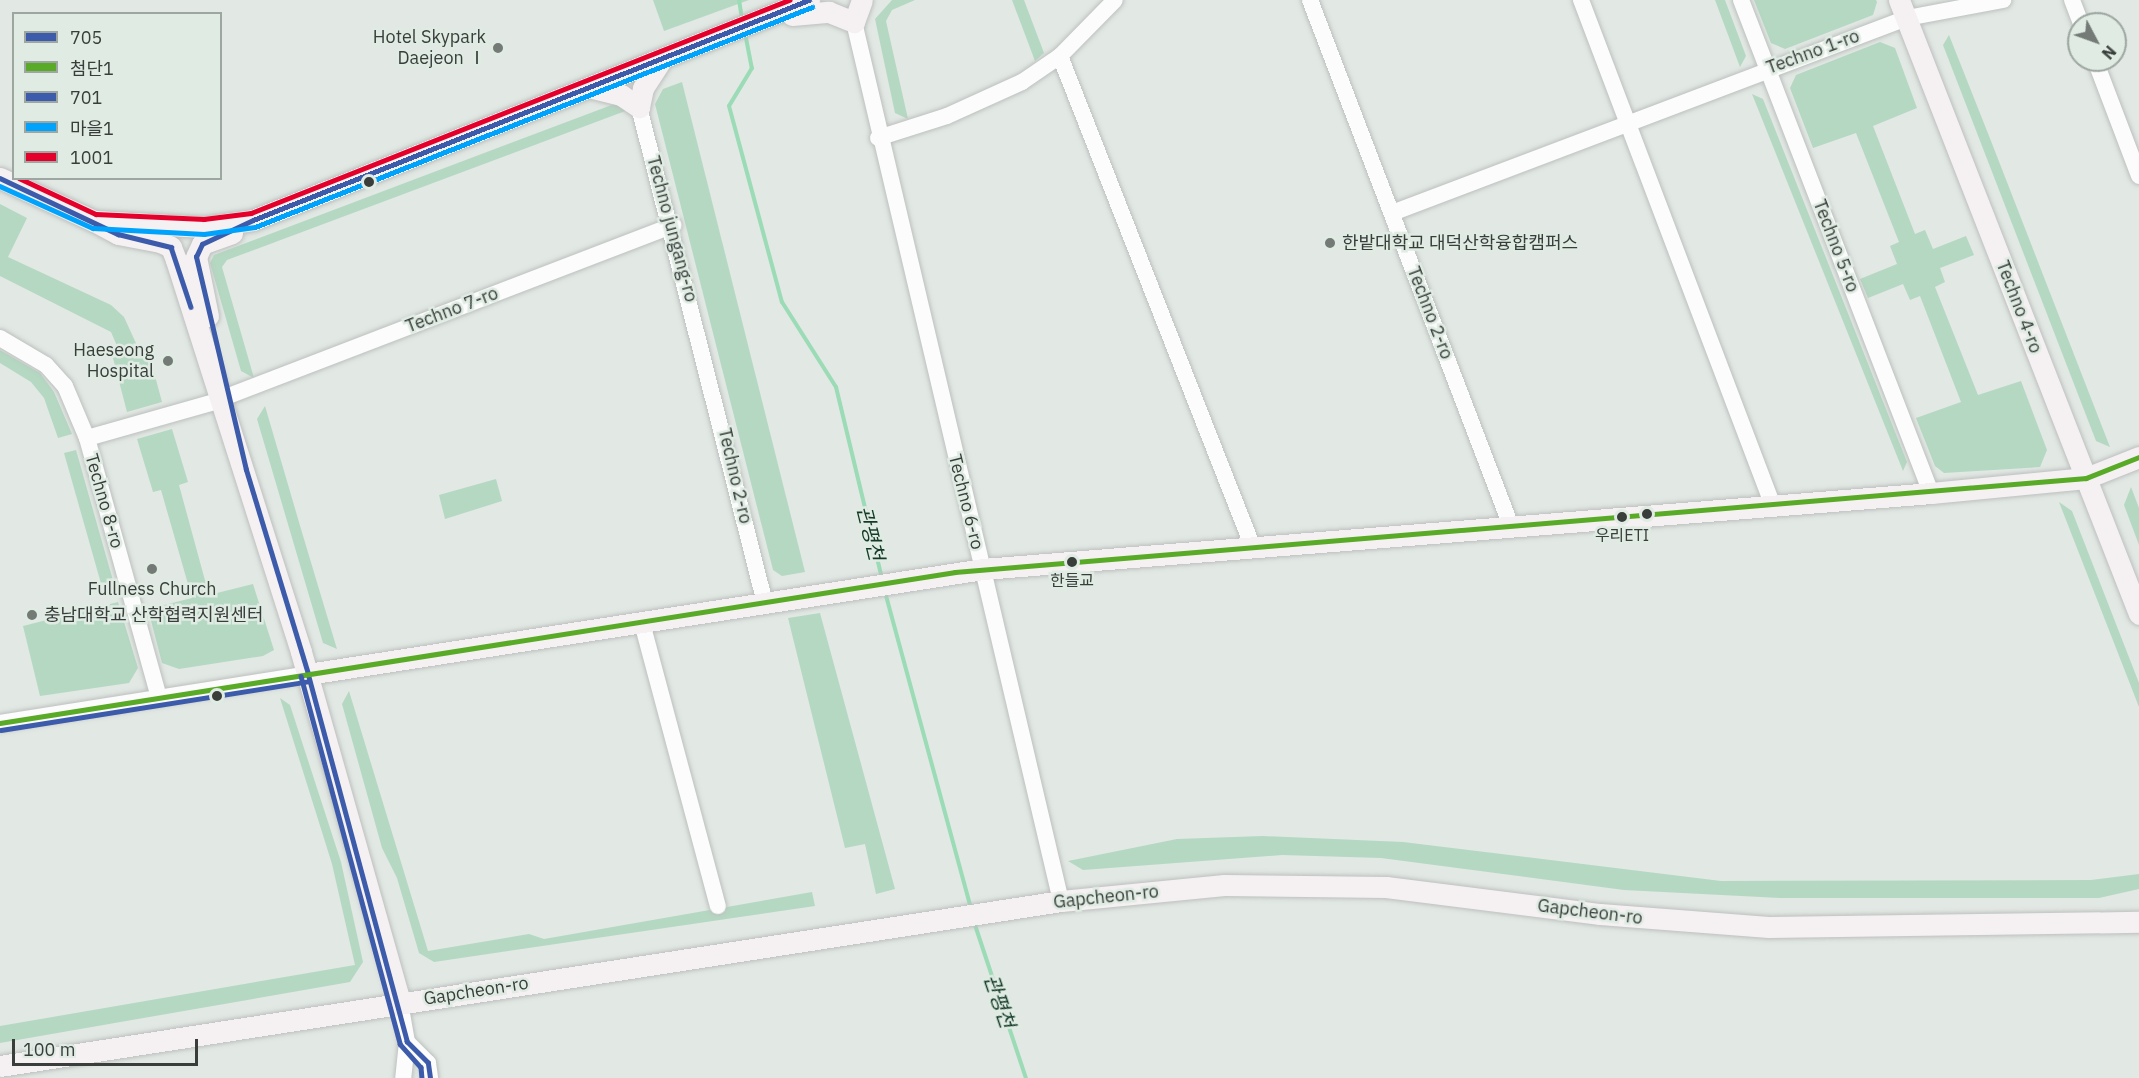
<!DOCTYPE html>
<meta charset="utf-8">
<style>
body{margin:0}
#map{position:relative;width:2139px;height:1078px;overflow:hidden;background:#e2e8e4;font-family:"IBM Plex Sans","Noto Sans KR",sans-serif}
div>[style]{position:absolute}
.green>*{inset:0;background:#b5d8c2}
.stream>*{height:4px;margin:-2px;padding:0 2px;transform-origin:2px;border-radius:2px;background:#9bdbb6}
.roads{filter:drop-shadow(0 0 2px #bcc0be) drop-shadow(0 0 2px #bcc0be)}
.minor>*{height:16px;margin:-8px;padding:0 8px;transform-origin:8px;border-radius:8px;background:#fbfcfb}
.major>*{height:21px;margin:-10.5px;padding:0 10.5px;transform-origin:10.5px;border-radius:10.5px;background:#f5f1f2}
.bus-1>*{height:4.5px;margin:-2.25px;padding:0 2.25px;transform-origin:2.25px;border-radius:2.25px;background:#3d5bab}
.bus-2>*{height:4.5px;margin:-2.25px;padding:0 2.25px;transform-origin:2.25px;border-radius:2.25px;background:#59aa26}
.bus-3>*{height:4.5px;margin:-2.25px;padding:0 2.25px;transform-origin:2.25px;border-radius:2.25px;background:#3d5bab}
.bus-4>*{height:4.5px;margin:-2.25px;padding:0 2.25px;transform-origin:2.25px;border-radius:2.25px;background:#00a3fb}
.bus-5>*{height:4.5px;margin:-2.25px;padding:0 2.25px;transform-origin:2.25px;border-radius:2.25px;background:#e4002b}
.dots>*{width:16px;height:16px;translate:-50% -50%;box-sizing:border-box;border:3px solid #dfebe3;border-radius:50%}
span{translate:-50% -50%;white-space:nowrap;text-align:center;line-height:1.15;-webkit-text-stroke:5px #dfebe3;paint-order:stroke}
.bus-label{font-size:16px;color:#393e3b}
.poi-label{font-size:18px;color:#393e3b}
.right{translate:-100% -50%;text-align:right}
.left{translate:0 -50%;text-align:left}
.street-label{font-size:18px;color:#393e3b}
.water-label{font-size:20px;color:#143a26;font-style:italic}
.legend{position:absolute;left:12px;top:12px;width:210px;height:168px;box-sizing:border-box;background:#dfebe3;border:2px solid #9da6a0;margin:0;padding:8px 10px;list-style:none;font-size:18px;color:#393e3b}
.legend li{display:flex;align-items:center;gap:12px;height:30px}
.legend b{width:30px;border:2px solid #9da6a0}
.north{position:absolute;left:2067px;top:12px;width:60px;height:60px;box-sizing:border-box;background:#dfebe3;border:2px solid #9da6a0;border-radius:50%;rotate:131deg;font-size:16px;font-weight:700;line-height:24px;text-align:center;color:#393e3b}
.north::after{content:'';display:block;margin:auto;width:21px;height:27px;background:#747a76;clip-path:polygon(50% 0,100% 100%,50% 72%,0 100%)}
.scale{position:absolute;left:12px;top:1039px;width:186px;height:27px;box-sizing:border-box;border:3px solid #393e3b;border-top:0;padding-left:8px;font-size:18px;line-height:21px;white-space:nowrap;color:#393e3b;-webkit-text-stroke:4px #dfebe3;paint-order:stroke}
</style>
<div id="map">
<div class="green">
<div style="clip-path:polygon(653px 0,749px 0,664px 31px)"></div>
<div style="clip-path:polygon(892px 0,915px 0,892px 10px,886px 21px,908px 119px,895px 113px,875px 19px)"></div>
<div style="clip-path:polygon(1012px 0,1024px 0,1044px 53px,1035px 61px)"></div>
<div style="clip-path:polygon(1715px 0,1725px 0,1746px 56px,1740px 67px)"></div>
<div style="clip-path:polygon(1754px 0,1876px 0,1877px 2px,1873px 15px,1785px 49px,1771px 43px)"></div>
<div style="clip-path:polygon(1949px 35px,1991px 141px,2110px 447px,2096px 441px,1943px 45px)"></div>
<div style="clip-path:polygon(1880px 42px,1895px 48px,1917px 108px,1873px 126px,1915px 234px,1925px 230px,1933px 249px,1966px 236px,1974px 255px,1940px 268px,1945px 282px,1935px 287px,1978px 395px,2021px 381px,2047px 450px,2040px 467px,1944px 473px,1935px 466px,1916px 418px,1961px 402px,1920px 296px,1910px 300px,1903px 284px,1868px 298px,1860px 279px,1897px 264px,1890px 246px,1899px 242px,1856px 133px,1813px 148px,1790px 88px,1796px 75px)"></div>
<div style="clip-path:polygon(682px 82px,805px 572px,782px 576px,773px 570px,655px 104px,663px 89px)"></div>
<div style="clip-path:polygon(1752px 94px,1763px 99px,1907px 462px,1903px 471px)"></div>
<div style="clip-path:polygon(617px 103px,628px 110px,227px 260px,222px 267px,254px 378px,241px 371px,210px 263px,214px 255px)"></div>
<div style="clip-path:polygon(0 204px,27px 218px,8px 257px,111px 305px,124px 317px,140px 352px,148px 350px,162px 402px,127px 412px,113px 358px,121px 355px,111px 332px,0 276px)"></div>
<div style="clip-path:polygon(0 350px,40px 373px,54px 392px,72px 434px,58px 438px,44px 398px,31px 382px,0 363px)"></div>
<div style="clip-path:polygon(265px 406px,301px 529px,337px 649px,323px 643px,257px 419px)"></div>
<div style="clip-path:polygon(172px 429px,188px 482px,179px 485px,209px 595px,253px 584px,274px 650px,263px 656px,179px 669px,162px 663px,148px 609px,192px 598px,161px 490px,153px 492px,137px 439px)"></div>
<div style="clip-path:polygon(76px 450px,114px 584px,102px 587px,64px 453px)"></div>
<div style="clip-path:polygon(496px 479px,502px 501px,445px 519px,439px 495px)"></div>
<div style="clip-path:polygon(2131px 487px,2139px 508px,2139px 545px,2124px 505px)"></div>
<div style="clip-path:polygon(2059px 502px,2072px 511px,2139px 683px,2139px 707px)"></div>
<div style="clip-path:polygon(118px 602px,138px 668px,129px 683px,40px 696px,23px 626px)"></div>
<div style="clip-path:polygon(820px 613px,895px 889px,876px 894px,865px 844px,845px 848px,788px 618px)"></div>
<div style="clip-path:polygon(349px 691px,428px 951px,529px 934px,544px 939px,812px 892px,815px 906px,434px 962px,419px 953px,397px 878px,382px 848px,342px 704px)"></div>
<div style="clip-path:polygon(280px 698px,290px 705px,341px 862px,363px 962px,350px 982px,0 1043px,0 1026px,355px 965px,332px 864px)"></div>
<div style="clip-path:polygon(1263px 836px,1403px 842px,1721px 881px,2091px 880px,2139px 874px,2139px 889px,2099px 898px,1780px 898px,1624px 890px,1381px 858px,1282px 855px,1083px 870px,1068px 861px,1177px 839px)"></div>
</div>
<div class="stream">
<div style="left:739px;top:0;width:20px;rotate:81deg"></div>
<div style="left:745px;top:33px;width:36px;rotate:79deg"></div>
<div style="left:752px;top:68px;width:44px;rotate:121.2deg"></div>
<div style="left:729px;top:106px;width:203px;rotate:74.9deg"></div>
<div style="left:782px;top:302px;width:101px;rotate:57.6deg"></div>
<div style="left:836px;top:387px;width:197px;rotate:76.5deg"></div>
<div style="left:885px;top:592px;width:328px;rotate:74.8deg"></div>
<div style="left:974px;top:922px;width:164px;rotate:71.6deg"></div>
</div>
<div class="roads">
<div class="minor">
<div style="left:1310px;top:0;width:563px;rotate:69.09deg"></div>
<div style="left:1581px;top:0;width:541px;rotate:69.22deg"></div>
<div style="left:1741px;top:0;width:528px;rotate:68.92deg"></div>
<div style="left:2072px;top:0;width:26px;rotate:69deg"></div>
<div style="left:854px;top:22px;width:903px;rotate:76.75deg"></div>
<div style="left:1060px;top:56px;width:525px;rotate:68.56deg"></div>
<div style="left:2095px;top:60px;width:124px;rotate:69.2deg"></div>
<div style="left:639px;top:107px;width:512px;rotate:75.75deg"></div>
<div style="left:878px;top:138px;width:72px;rotate:-17.7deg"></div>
<div style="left:947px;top:116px;width:82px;rotate:-24.4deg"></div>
<div style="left:1022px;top:82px;width:46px;rotate:-34.4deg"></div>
<div style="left:1060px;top:56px;width:78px;rotate:-45.5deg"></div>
<div style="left:1392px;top:213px;width:551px;rotate:-20.74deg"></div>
<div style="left:1907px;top:18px;width:98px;rotate:-10.6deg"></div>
<div style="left:0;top:338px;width:53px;rotate:30.4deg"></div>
<div style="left:46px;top:365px;width:28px;rotate:48deg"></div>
<div style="left:65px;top:386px;width:56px;rotate:67.1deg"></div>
<div style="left:87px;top:438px;width:270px;rotate:74.5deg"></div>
<div style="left:231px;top:395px;width:474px;rotate:-21deg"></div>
<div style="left:87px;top:438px;width:139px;rotate:-15.8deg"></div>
<div style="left:642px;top:623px;width:293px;rotate:75deg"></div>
<div style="left:0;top:723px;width:312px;rotate:-9deg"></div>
<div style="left:400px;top:1002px;width:41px;rotate:80.1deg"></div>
<div style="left:407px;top:1042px;width:36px;rotate:96deg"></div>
<div style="left:407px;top:1042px;width:30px;rotate:45deg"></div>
<div style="left:428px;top:1063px;width:15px;rotate:82deg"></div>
</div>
<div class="major">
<div style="left:1899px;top:0;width:659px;rotate:68.65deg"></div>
<div style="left:792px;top:15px;width:37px;rotate:-5deg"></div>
<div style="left:829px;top:12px;width:27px;rotate:22deg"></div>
<div style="left:854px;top:22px;width:23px;rotate:-70deg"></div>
<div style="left:593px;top:88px;width:29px;rotate:14deg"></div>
<div style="left:621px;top:95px;width:22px;rotate:34deg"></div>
<div style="left:639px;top:107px;width:19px;rotate:-78deg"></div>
<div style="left:643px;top:88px;width:31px;rotate:-57deg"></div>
<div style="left:0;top:178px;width:103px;rotate:24.6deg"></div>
<div style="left:94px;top:221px;width:110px;rotate:3.1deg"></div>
<div style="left:204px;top:227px;width:49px;rotate:-8.1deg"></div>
<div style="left:253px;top:220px;width:598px;rotate:-21.59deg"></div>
<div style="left:94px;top:221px;width:27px;rotate:28deg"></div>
<div style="left:118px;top:234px;width:43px;rotate:10.8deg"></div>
<div style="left:160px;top:242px;width:12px;rotate:24deg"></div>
<div style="left:171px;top:247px;width:14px;rotate:69deg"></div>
<div style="left:176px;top:260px;width:411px;rotate:72.3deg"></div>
<div style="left:301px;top:652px;width:364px;rotate:74.2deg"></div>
<div style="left:208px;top:316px;width:60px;rotate:-101.5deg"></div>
<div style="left:196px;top:257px;width:14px;rotate:-65deg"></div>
<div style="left:202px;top:244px;width:32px;rotate:-20deg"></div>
<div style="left:308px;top:674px;width:683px;rotate:-8.84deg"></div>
<div style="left:983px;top:569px;width:951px;rotate:-4.58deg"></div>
<div style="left:1931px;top:493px;width:156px;rotate:-5.5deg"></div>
<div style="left:2086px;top:478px;width:57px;rotate:-21.6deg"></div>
<div style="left:0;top:1066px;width:1074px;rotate:-8.84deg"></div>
<div style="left:1061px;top:901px;width:164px;rotate:-5.6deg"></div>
<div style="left:1224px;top:885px;width:162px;rotate:0.7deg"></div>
<div style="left:1386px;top:887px;width:216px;rotate:7.2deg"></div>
<div style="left:1600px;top:914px;width:169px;rotate:4.4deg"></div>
<div style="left:1769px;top:927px;width:370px;rotate:-0.8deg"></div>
</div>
</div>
<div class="bus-1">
<div style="left:0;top:178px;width:131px;rotate:25.4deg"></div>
<div style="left:118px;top:234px;width:55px;rotate:13.8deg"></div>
<div style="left:171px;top:247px;width:63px;rotate:71.6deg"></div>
<div style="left:430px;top:1078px;width:15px;rotate:-98deg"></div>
<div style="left:428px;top:1063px;width:30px;rotate:-135deg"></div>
<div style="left:407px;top:1042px;width:381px;rotate:-105.1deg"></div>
<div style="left:308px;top:674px;width:213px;rotate:-106.9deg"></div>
<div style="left:246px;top:470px;width:219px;rotate:-103.2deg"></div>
<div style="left:196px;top:257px;width:14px;rotate:-65deg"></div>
<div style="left:202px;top:244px;width:56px;rotate:-25.2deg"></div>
<div style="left:253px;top:220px;width:598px;rotate:-21.59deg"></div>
</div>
<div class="bus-2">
<div style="left:0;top:723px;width:967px;rotate:-8.98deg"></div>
<div style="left:955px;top:572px;width:1135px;rotate:-4.75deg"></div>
<div style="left:2086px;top:478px;width:57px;rotate:-21.6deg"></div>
</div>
<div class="bus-3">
<div style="left:301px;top:676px;width:381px;rotate:74.9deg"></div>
<div style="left:400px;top:1044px;width:31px;rotate:48deg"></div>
<div style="left:421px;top:1067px;width:11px;rotate:85deg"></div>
<div style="left:1px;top:730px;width:312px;rotate:-9deg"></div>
</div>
<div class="bus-4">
<div style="left:0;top:186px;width:102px;rotate:24.3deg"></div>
<div style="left:93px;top:228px;width:111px;rotate:3.1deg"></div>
<div style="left:204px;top:234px;width:51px;rotate:-7.8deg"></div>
<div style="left:255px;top:227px;width:599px;rotate:-21.55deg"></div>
</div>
<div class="bus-5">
<div style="left:19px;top:178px;width:85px;rotate:25.1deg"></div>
<div style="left:96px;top:214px;width:108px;rotate:2.7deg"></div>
<div style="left:204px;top:219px;width:47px;rotate:-7.3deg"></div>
<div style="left:251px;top:213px;width:579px;rotate:-21.6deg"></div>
</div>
<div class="dots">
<div style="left:498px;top:48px;background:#747a76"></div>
<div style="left:369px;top:182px;background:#393e3b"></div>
<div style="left:1330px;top:243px;background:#747a76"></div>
<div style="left:168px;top:361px;background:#747a76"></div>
<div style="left:1647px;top:514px;background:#393e3b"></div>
<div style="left:1622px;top:517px;background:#393e3b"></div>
<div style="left:1072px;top:562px;background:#393e3b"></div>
<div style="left:152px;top:569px;background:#747a76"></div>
<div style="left:32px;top:615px;background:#747a76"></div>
<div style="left:217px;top:696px;background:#393e3b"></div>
</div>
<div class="bus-label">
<span style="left:1622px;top:535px">우리ETI</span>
<span style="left:1072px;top:580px">한들교</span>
</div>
<div class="poi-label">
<span class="right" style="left:486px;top:48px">Hotel Skypark<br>Daejeon Ⅰ</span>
<span class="left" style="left:1342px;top:243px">한밭대학교 대덕산학융합캠퍼스</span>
<span class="right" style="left:154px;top:361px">Haeseong<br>Hospital</span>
<span style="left:152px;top:589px">Fullness Church</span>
<span class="left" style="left:44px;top:615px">충남대학교 산학협력지원센터</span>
</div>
<div class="street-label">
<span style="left:1813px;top:52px;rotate:-20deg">Techno 1-ro</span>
<span style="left:672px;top:229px;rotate:75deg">Techno jungang-ro</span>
<span style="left:1836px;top:246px;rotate:69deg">Techno 5-ro</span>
<span style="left:2019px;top:307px;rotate:69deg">Techno 4-ro</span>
<span style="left:452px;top:310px;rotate:-21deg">Techno 7-ro</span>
<span style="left:1430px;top:313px;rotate:69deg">Techno 2-ro</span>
<span style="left:735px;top:476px;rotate:77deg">Techno 2-ro</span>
<span style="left:104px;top:501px;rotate:74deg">Techno 8-ro</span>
<span style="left:966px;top:502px;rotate:76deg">Techno 6-ro</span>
<span style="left:1106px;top:897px;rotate:-6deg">Gapcheon-ro</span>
<span style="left:1590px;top:912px;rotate:7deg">Gapcheon-ro</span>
<span style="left:476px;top:991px;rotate:-9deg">Gapcheon-ro</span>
</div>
<div class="water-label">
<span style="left:871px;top:533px;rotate:76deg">관평천</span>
<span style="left:1000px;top:1001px;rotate:71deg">관평천</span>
</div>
<ul class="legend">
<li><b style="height:8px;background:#3d5bab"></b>705</li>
<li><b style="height:8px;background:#59aa26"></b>첨단1</li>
<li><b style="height:8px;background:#3d5bab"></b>701</li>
<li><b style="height:8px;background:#00a3fb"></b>마을1</li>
<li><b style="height:8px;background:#e4002b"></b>1001</li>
</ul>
<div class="north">N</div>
<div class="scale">100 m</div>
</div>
